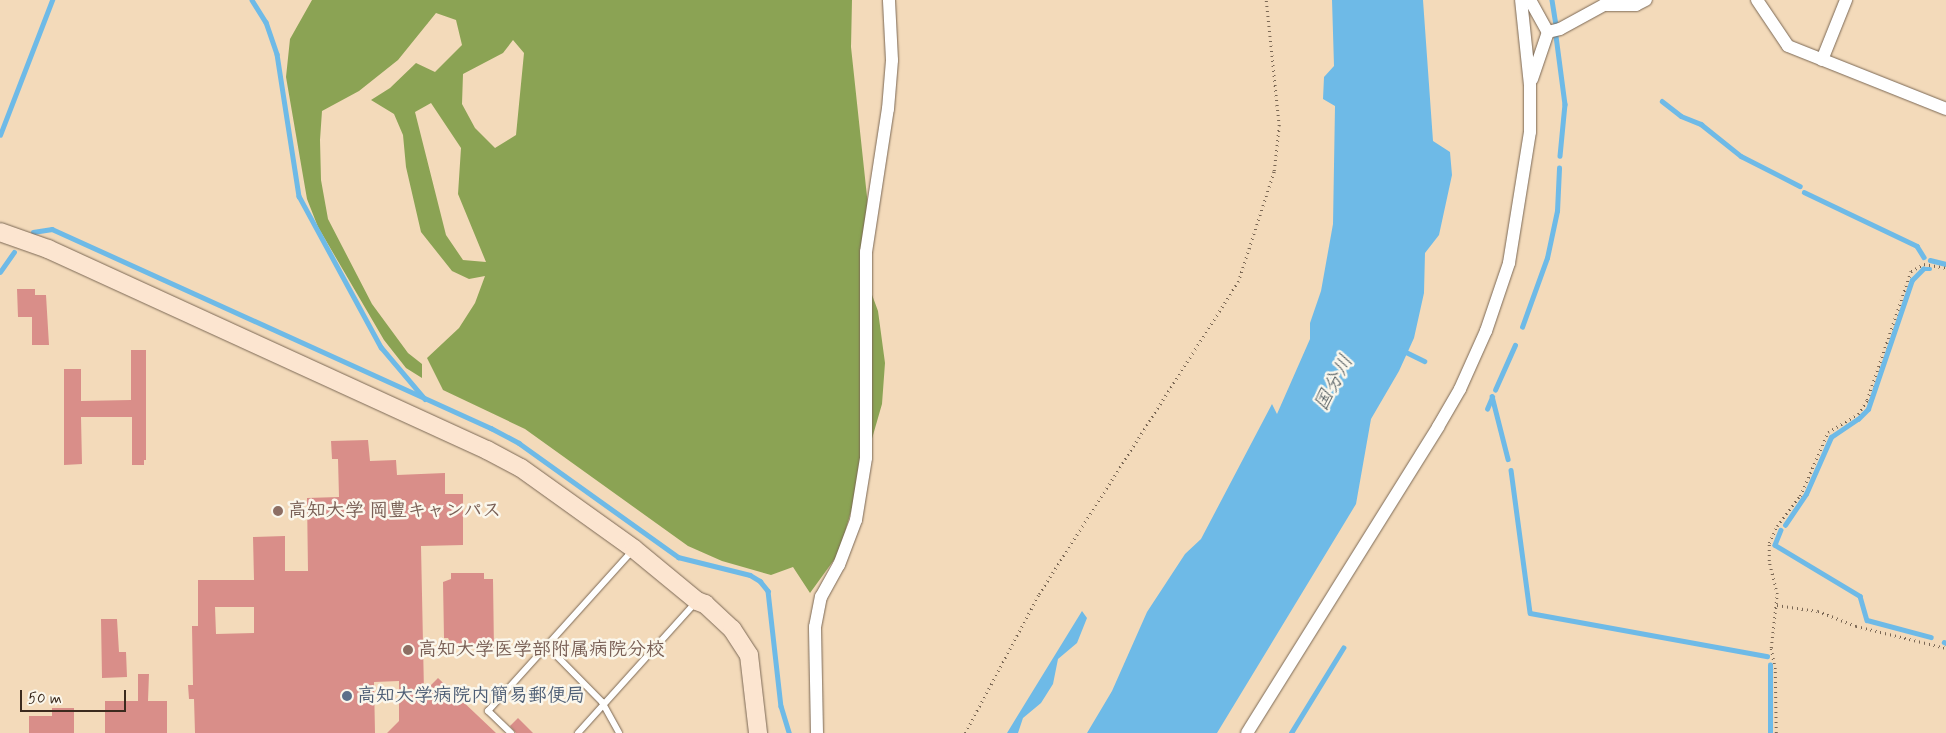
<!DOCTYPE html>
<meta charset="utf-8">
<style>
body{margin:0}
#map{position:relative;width:1946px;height:733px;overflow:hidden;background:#f3daba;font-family:Mynerve,"Klee One",sans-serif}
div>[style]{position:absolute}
.forest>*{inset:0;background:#8ba354}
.water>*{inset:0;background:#6ebae7}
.stream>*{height:4.5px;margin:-2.25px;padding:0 2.25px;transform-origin:2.25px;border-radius:2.25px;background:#6ebae7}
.building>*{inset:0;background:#d98e89}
.path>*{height:2.5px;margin-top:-1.25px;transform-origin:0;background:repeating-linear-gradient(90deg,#7b6855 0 1px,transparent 0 5px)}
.roads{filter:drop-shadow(0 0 1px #7b6855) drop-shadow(0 0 1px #7b6855)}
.lane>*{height:6px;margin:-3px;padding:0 3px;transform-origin:3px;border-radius:3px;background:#fff}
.street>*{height:12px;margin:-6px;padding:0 6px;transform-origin:6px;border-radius:6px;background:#fff}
.secondary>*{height:18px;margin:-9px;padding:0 9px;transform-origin:9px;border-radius:9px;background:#fce5d0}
.dots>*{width:14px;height:14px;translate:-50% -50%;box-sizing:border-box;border:2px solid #fbf7ec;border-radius:50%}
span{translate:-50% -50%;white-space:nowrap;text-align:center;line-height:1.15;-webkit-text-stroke:5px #fbf7ec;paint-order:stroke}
.education-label{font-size:19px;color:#785e54;font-weight:700}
.left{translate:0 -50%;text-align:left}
.service-label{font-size:19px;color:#4e5e75;font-weight:700}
.water-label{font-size:20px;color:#4a555a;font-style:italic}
.scale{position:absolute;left:20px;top:690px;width:106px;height:22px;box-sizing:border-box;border:2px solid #3b2a1e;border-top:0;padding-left:6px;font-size:15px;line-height:18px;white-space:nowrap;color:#3b2a1e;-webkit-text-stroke:4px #fbf7ec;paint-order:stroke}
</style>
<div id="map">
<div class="forest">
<div style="clip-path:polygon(evenodd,312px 0,852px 0,851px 47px,868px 206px,868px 284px,878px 311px,885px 363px,882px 404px,839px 553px,810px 593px,793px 567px,771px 575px,722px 561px,688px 546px,525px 429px,443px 390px,427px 358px,459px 328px,475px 303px,485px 276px,469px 279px,452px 271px,421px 232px,406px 167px,403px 135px,394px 114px,371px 100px,390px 88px,416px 63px,435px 72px,462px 45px,456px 20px,436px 13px,398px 60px,359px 91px,322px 111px,320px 140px,321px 180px,328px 219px,372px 304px,408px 353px,422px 364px,422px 378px,406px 368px,384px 340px,318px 227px,307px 199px,286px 77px,290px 39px,312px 0,513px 40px,524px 53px,516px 135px,495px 148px,475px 128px,462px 104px,463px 74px,503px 53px,513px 40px,312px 0,431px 103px,461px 148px,458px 194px,486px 262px,463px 260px,446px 235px,415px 112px,431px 103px)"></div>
</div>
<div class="water">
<div style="clip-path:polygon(1332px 0,1423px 0,1433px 141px,1450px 152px,1452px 175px,1439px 235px,1425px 253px,1424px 293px,1414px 338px,1399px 371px,1371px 419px,1356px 504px,1217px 733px,1087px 733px,1112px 691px,1147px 612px,1185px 554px,1201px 539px,1272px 404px,1277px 414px,1310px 339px,1310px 323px,1321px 291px,1333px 224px,1335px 106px,1323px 99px,1324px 77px,1334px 66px)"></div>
<div style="clip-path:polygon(1082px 611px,1087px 618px,1077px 643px,1058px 659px,1053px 684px,1041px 703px,1023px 718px,1018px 733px,1007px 733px)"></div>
</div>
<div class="stream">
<div style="left:252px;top:0;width:26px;rotate:58deg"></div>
<div style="left:266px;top:22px;width:34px;rotate:71deg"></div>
<div style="left:277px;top:54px;width:144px;rotate:81.2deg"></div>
<div style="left:299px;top:196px;width:172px;rotate:61.5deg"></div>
<div style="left:381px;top:347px;width:68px;rotate:49.8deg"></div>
<div style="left:1552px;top:0;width:26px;rotate:81deg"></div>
<div style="left:1556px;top:36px;width:69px;rotate:82.5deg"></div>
<div style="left:1565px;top:104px;width:52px;rotate:95.5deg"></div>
<div style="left:1662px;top:101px;width:24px;rotate:38deg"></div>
<div style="left:1681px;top:116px;width:22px;rotate:22deg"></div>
<div style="left:1701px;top:124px;width:51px;rotate:38.7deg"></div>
<div style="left:1741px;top:156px;width:66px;rotate:27deg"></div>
<div style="left:0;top:135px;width:145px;rotate:-68.9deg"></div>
<div style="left:1804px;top:192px;width:125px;rotate:25.5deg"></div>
<div style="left:1917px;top:246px;width:13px;rotate:58deg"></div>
<div style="left:33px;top:232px;width:19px;rotate:-9deg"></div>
<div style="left:52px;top:229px;width:482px;rotate:24.4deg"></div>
<div style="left:491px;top:428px;width:32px;rotate:28deg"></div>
<div style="left:519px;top:443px;width:196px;rotate:35.6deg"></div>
<div style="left:678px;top:557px;width:74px;rotate:14deg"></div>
<div style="left:750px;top:575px;width:12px;rotate:31deg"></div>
<div style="left:760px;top:581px;width:13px;rotate:51deg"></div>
<div style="left:768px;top:591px;width:116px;rotate:83.6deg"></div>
<div style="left:781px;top:706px;width:28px;rotate:73deg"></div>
<div style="left:1930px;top:260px;width:16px;rotate:14deg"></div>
<div style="left:0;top:272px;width:24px;rotate:-55deg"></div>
<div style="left:1522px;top:327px;width:73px;rotate:-70.1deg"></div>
<div style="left:1547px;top:258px;width:48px;rotate:-78deg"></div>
<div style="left:1557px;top:211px;width:43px;rotate:-87.3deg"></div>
<div style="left:1402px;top:350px;width:25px;rotate:26deg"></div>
<div style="left:1495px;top:390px;width:49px;rotate:-66deg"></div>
<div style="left:1492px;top:396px;width:65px;rotate:75.7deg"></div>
<div style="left:1487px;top:409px;width:13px;rotate:-67deg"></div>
<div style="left:1511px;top:470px;width:144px;rotate:82.4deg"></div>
<div style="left:1530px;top:613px;width:241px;rotate:10.3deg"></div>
<div style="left:1785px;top:525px;width:37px;rotate:-56deg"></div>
<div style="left:1806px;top:494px;width:62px;rotate:-66.3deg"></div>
<div style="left:1831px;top:437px;width:32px;rotate:-34deg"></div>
<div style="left:1858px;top:419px;width:14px;rotate:-45deg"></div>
<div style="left:1868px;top:409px;width:136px;rotate:-71.2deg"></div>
<div style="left:1912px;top:280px;width:16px;rotate:-45deg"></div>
<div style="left:1923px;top:269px;width:7px"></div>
<div style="left:1781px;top:530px;width:16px;rotate:112deg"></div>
<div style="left:1775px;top:545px;width:99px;rotate:31deg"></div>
<div style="left:1860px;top:596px;width:25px;rotate:74deg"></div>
<div style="left:1867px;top:620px;width:66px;rotate:14.9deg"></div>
<div style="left:1944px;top:642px;width:2px;rotate:27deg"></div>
<div style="left:1291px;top:733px;width:100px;rotate:-58.5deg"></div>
<div style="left:1770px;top:733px;width:68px;rotate:-90deg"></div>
</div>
<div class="building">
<div style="clip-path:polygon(17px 289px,35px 289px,35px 295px,46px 295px,49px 345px,32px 345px,32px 317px,18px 317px)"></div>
<div style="clip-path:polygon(131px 350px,146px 350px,146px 460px,144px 460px,144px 465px,132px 465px,132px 417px,81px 417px,82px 464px,64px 465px,64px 369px,81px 369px,81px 401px,131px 400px)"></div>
<div style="clip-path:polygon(evenodd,368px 440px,370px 461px,396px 460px,397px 475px,445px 473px,445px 494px,463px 494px,463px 545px,421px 546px,424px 692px,438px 678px,496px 733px,387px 733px,399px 721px,399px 681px,374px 682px,375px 733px,195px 733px,194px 699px,189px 699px,188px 685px,193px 685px,192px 626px,198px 626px,198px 580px,254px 580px,253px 537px,285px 536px,285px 571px,308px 571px,307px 498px,339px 497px,338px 459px,332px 459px,331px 441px,368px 440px,215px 607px,254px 607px,254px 633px,216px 634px,215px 607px)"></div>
<div style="clip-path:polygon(451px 573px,484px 573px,484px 579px,493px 579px,494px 651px,474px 651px,474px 645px,452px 646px,448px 638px,444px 638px,443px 582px,451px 579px)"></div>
<div style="clip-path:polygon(101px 619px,117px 619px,119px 652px,126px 652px,127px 677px,102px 678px)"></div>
<div style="clip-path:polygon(138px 674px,149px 674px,148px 701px,167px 701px,167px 733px,105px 733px,105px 701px,138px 701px)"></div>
<div style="clip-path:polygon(52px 708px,74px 708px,74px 733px,29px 733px,29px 716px,52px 716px)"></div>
<div style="clip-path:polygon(518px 718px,533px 733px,516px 733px,510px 726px)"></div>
</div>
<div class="path">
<div style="left:1777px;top:605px;width:41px;rotate:8.3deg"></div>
<div style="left:1818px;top:611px;width:41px;rotate:21.5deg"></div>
<div style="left:1856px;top:626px;width:93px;rotate:13.7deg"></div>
<div style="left:965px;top:733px;width:157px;rotate:-62deg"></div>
<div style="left:1039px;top:594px;width:370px;rotate:-57.5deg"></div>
<div style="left:1238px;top:282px;width:117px;rotate:-72deg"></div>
<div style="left:1274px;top:171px;width:45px;rotate:-83.7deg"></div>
<div style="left:1279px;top:126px;width:127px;rotate:-95.9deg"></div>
<div style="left:1776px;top:733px;width:64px;rotate:-90.9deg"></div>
<div style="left:1775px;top:669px;width:21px;rotate:-101deg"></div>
<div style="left:1771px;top:648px;width:54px;rotate:-83.7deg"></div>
<div style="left:1777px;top:594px;width:34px;rotate:-104deg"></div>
<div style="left:1769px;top:561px;width:18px;rotate:-90deg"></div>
<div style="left:1769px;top:543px;width:19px;rotate:-65deg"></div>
<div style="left:1777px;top:526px;width:38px;rotate:-53deg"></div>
<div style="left:1800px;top:496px;width:70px;rotate:-66.4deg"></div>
<div style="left:1828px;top:432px;width:35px;rotate:-31deg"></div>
<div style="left:1858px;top:414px;width:17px;rotate:-57deg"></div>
<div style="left:1867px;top:400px;width:136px;rotate:-71.2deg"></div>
<div style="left:1911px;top:271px;width:15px;rotate:-28deg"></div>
<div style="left:1924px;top:264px;width:22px;rotate:10deg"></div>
</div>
<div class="roads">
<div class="lane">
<div style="left:547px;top:646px;width:78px;rotate:45.5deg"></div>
<div style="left:602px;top:702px;width:35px;rotate:61deg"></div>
<div style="left:511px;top:733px;width:32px;rotate:-136deg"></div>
<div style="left:488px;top:711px;width:217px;rotate:-48deg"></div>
<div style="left:578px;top:733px;width:176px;rotate:-48deg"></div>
</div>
<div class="street">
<div style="left:1530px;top:0;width:37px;rotate:61deg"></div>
<div style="left:1757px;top:0;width:55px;rotate:56deg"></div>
<div style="left:1788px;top:46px;width:170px;rotate:21.7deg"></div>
<div style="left:1822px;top:60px;width:65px;rotate:-68.2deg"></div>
<div style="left:1532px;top:79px;width:50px;rotate:-71.2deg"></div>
<div style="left:1548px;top:32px;width:12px;rotate:-14deg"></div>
<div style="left:1560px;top:29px;width:50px;rotate:-28.6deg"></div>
<div style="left:1604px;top:5px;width:32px"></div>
<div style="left:1636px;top:5px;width:11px;rotate:-27deg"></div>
<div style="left:817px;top:733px;width:106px;rotate:-91.1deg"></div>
<div style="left:815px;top:627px;width:31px;rotate:-79deg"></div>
<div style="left:821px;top:597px;width:37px;rotate:-61deg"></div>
<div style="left:839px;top:565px;width:48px;rotate:-69.3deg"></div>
<div style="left:856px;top:520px;width:63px;rotate:-80.8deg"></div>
<div style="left:866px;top:458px;width:206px;rotate:-90deg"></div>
<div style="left:866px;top:252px;width:145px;rotate:-81.3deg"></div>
<div style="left:888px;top:109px;width:49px;rotate:-85.3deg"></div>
<div style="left:892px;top:60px;width:60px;rotate:-92.9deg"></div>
<div style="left:1247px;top:733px;width:361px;rotate:-58deg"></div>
<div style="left:1438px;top:427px;width:44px;rotate:-59.9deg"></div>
<div style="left:1460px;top:389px;width:64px;rotate:-65.9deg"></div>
<div style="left:1486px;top:331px;width:72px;rotate:-71.3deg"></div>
<div style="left:1509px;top:263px;width:133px;rotate:-80.9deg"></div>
<div style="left:1530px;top:132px;width:47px;rotate:-90deg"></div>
<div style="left:1530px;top:85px;width:85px;rotate:-96deg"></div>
</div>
<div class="secondary">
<div style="left:0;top:232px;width:51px;rotate:19.5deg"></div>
<div style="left:48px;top:249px;width:483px;rotate:24.6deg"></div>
<div style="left:487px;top:450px;width:38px;rotate:28deg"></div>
<div style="left:521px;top:468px;width:139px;rotate:35.6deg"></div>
<div style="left:634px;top:549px;width:82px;rotate:39.5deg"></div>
<div style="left:697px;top:601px;width:9px;rotate:21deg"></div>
<div style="left:705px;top:604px;width:37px;rotate:43deg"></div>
<div style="left:732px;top:629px;width:31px;rotate:57deg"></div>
<div style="left:749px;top:655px;width:79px;rotate:83.4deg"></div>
</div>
</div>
<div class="dots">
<div style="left:278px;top:511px;background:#8d6e63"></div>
<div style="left:408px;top:650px;background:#8d6e63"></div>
<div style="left:347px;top:696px;background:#5c6f8a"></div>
</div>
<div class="education-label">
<span class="left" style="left:288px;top:511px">高知大学 岡豊キャンパス</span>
<span class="left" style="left:418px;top:650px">高知大学医学部附属病院分校</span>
</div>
<div class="service-label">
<span class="left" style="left:357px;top:696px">高知大学病院内簡易郵便局</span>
</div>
<div class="water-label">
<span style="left:1334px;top:383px;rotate:-62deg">国分川</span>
</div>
<div class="scale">50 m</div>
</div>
